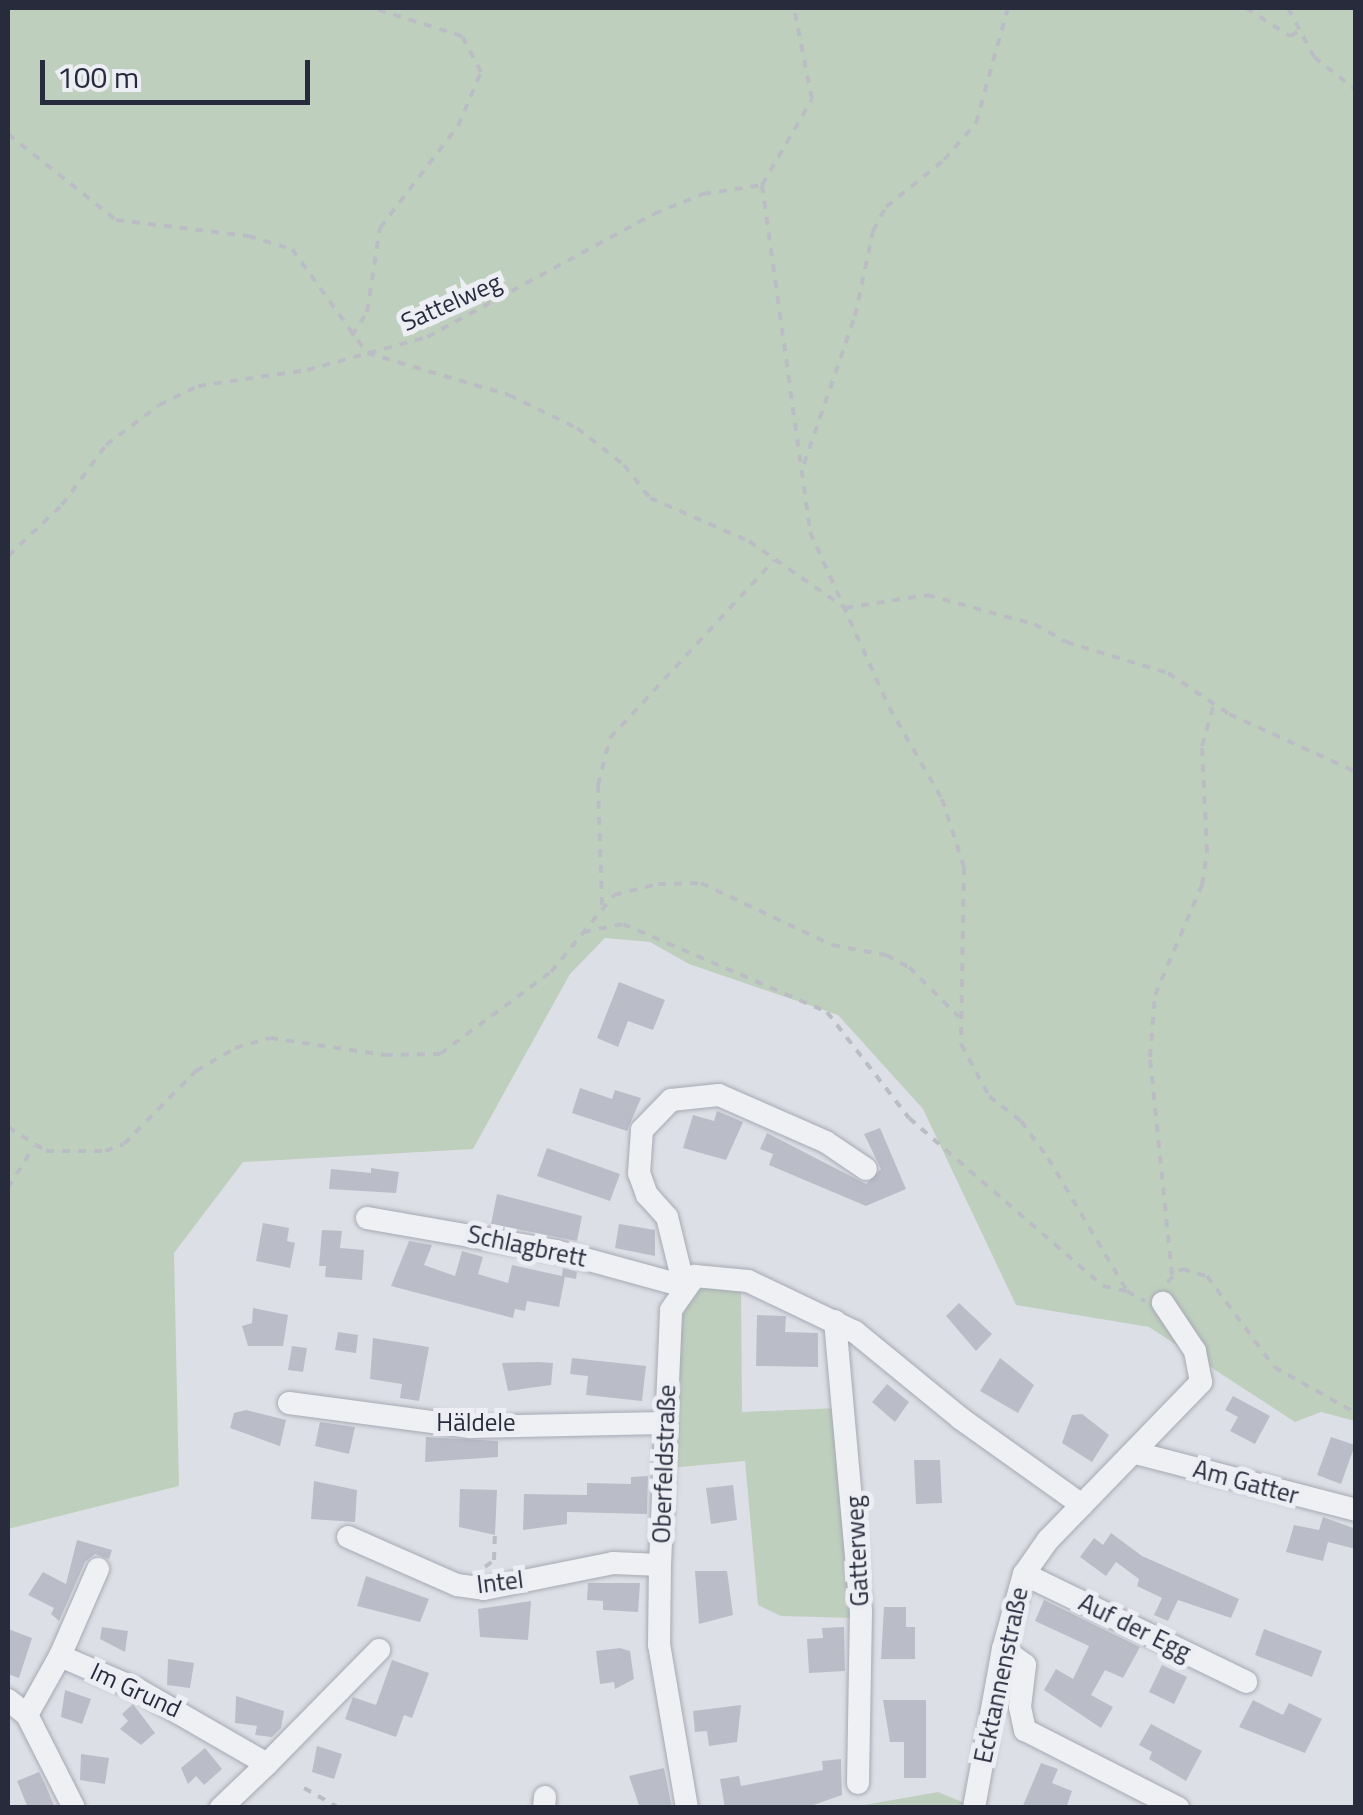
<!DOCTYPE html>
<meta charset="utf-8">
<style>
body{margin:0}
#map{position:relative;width:1363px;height:1815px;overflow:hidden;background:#dddfe6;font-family:"Titillium Web",sans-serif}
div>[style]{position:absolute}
.green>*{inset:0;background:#bfcfbe}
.building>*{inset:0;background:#babdc8}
.path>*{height:4px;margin-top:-2px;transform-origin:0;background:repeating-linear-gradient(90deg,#bbbdc4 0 8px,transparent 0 16px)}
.roads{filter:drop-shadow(0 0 2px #a6a9b3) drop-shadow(0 0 2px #a6a9b3)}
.minor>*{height:22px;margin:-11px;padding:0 11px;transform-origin:11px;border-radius:11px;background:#eff0f4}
span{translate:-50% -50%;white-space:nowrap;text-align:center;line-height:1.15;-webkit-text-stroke:10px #eceef4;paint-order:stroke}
.street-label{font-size:25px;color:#272b3b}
.frame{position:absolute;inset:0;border:10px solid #272b3b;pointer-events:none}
.scale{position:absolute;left:40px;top:60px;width:270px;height:45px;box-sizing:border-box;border:5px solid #272b3b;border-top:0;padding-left:12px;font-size:30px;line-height:35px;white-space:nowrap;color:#272b3b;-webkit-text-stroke:8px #eceef4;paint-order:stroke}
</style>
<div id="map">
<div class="green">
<div style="clip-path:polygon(8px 8px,1355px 8px,1355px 1421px,1321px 1412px,1295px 1422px,1149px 1327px,1016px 1305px,923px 1109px,838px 1015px,689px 964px,650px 942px,605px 938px,570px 974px,473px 1149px,243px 1162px,174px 1253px,179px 1486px,8px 1529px)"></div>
<div style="clip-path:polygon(710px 1285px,741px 1287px,742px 1412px,839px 1408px,854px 1618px,781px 1616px,758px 1605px,745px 1461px,670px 1468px,676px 1330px,694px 1291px)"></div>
<div style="clip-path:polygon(938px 1792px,974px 1807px,847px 1808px)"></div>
</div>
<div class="building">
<div style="clip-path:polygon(619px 982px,665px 1000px,653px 1030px,628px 1021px,618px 1047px,597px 1038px)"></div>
<div style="clip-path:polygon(580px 1088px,612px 1099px,615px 1090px,641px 1098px,627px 1131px,572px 1113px)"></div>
<div style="clip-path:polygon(717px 1111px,743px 1122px,726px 1160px,683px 1148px,693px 1115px,714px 1121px)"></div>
<div style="clip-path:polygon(880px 1128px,906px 1189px,866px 1206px,769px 1165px,773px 1154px,760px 1149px,767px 1133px,866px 1184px,881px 1169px,864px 1134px)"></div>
<div style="clip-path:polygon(547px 1148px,620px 1174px,610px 1201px,537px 1176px)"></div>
<div style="clip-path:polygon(371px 1168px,399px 1172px,396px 1193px,329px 1189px,331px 1169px,371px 1173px)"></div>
<div style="clip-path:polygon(497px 1194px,582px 1216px,577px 1241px,491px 1224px)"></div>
<div style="clip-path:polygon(263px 1223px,289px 1228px,287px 1241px,295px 1243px,290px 1268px,256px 1261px)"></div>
<div style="clip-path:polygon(619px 1224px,655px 1230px,655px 1256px,615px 1248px)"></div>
<div style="clip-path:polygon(322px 1230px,342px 1231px,340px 1248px,364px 1250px,362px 1280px,325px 1277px,326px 1266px,319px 1266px)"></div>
<div style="clip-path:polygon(409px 1241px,432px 1245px,424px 1265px,455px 1276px,462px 1251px,483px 1257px,478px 1274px,508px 1283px,512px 1265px,562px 1276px,563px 1268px,577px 1272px,576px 1279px,565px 1277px,559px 1307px,527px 1301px,525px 1311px,515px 1309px,513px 1318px,391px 1286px)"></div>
<div style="clip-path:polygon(959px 1303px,992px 1334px,976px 1351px,946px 1316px)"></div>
<div style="clip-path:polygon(253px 1308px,288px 1315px,283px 1346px,248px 1346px,242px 1326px,252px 1323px)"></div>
<div style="clip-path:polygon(757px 1315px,786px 1316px,785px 1332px,818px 1333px,818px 1367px,756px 1366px)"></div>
<div style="clip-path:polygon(338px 1332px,358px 1335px,356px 1353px,335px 1350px)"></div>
<div style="clip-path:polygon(373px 1338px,429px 1347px,419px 1401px,400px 1398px,402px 1384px,370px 1379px)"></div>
<div style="clip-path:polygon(292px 1346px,307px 1348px,303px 1372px,288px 1370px)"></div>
<div style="clip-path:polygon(572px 1358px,646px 1366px,642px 1401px,586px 1395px,588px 1376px,570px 1374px)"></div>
<div style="clip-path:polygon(1000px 1358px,1034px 1385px,1018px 1413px,980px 1391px)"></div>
<div style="clip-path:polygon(538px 1362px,553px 1363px,551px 1385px,508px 1391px,502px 1363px)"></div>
<div style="clip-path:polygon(887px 1384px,909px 1402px,895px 1422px,872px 1402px)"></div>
<div style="clip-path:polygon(1233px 1396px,1270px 1416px,1255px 1444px,1230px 1431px,1238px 1417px,1225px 1410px)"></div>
<div style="clip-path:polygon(246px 1410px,286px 1420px,280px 1446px,230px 1428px,234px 1413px)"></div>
<div style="clip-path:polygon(1082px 1414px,1109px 1435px,1092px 1462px,1062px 1443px,1072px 1415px)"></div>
<div style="clip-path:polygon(320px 1422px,355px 1427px,349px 1454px,315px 1446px)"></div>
<div style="clip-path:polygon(426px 1437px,498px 1441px,498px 1457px,425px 1462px)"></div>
<div style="clip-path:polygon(1331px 1437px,1355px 1445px,1341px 1484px,1317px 1475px)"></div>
<div style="clip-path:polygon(914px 1460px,940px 1460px,942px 1503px,916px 1504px)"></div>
<div style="clip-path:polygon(648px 1476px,647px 1514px,567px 1512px,567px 1524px,523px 1530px,524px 1494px,587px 1495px,587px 1483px,631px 1484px,631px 1477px)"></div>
<div style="clip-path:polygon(314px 1481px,357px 1490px,355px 1522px,311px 1519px)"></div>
<div style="clip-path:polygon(733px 1485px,737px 1520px,711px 1524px,706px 1488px)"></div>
<div style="clip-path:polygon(460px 1489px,497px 1490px,495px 1535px,459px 1527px)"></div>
<div style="clip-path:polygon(1323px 1517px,1356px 1529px,1356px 1549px,1328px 1542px,1323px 1561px,1286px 1552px,1294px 1525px,1319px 1530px)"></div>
<div style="clip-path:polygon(1111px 1533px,1142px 1556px,1239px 1599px,1231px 1618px,1178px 1600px,1168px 1621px,1154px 1615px,1162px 1598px,1137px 1586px,1139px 1579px,1116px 1562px,1106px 1576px,1080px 1557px,1094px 1538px,1103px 1545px)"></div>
<div style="clip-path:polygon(77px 1540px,112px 1550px,109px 1559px,95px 1554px,85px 1562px,59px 1621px,51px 1614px,54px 1608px,28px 1595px,43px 1572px,66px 1584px)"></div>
<div style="clip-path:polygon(695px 1571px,727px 1571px,733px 1615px,699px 1624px)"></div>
<div style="clip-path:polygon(366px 1576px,429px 1599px,420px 1622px,357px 1606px)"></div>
<div style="clip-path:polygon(588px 1583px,640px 1583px,638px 1612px,603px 1610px,603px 1601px,587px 1600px)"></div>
<div style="clip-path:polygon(1044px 1600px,1140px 1647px,1123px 1678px,1105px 1670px,1091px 1695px,1113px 1707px,1101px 1728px,1044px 1690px,1056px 1669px,1073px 1679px,1089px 1646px,1035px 1621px)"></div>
<div style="clip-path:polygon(531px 1601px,528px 1640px,480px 1637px,478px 1609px)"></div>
<div style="clip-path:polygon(884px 1607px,906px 1607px,906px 1627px,915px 1627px,915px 1659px,881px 1659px)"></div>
<div style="clip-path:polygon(102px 1627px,128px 1631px,125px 1652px,100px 1639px)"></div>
<div style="clip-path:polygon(844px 1627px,845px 1671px,809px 1673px,807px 1639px,823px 1638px,822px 1628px)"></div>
<div style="clip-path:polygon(8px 1629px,32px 1638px,19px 1678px,8px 1674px)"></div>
<div style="clip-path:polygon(1264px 1629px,1322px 1651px,1312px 1677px,1255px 1655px)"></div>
<div style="clip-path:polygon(620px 1648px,630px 1651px,634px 1679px,615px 1689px,614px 1682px,600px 1684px,596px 1651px)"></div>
<div style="clip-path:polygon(168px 1659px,194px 1663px,190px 1688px,167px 1685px)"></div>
<div style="clip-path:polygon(392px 1660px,429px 1673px,412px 1718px,404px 1715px,396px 1737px,345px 1719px,353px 1697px,376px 1705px)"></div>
<div style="clip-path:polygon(1162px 1665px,1187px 1677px,1174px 1704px,1149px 1692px)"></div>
<div style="clip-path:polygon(65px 1690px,91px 1699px,82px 1724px,61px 1717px)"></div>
<div style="clip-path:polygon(236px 1696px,284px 1711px,281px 1728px,272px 1737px,255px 1735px,257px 1726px,235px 1723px)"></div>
<div style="clip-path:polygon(883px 1700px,926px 1700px,926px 1778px,904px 1778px,904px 1742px,890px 1742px)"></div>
<div style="clip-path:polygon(1253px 1700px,1283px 1715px,1289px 1703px,1322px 1719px,1305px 1753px,1239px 1727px)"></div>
<div style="clip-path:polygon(133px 1704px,155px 1733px,141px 1745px,120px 1729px,128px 1721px,122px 1714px)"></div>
<div style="clip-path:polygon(741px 1705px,737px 1742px,709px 1746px,707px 1731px,695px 1732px,693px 1711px)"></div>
<div style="clip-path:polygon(1151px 1724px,1202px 1751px,1186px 1781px,1149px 1759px,1152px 1752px,1139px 1745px)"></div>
<div style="clip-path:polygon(317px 1746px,342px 1754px,334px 1779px,312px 1772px)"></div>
<div style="clip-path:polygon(205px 1748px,222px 1769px,204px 1785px,196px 1776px,188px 1784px,181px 1768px)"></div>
<div style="clip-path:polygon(81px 1754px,109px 1758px,105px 1784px,80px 1780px)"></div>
<div style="clip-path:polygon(841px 1759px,842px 1795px,805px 1808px,725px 1808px,720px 1779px,739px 1776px,741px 1786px,823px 1770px,822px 1761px)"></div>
<div style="clip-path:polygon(1041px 1763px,1058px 1769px,1052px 1783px,1072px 1791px,1066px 1808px,1022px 1808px)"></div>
<div style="clip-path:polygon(664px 1768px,672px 1808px,640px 1808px,629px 1776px)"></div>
<div style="clip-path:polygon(39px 1772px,45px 1784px,55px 1808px,28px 1808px,17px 1781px)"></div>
</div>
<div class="path">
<div style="left:1246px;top:8px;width:52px;rotate:32.5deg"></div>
<div style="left:1290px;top:36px;width:10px;rotate:-29deg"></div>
<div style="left:1288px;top:8px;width:55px;rotate:62deg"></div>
<div style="left:1314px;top:57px;width:53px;rotate:38.2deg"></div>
<div style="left:8px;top:134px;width:138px;rotate:38.5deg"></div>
<div style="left:116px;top:220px;width:133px;rotate:6.9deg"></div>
<div style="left:248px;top:236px;width:46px;rotate:16.5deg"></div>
<div style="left:292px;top:249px;width:128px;rotate:54.2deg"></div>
<div style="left:367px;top:353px;width:148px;rotate:16.5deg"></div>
<div style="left:509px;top:395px;width:76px;rotate:25.9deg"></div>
<div style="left:577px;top:428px;width:60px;rotate:38.2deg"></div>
<div style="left:624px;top:465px;width:42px;rotate:51.8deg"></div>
<div style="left:650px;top:498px;width:108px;rotate:23.5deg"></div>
<div style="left:749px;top:541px;width:117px;rotate:34.9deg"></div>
<div style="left:845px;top:608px;width:83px;rotate:-9deg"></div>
<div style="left:927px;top:595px;width:111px;rotate:15.2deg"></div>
<div style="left:1034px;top:624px;width:37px;rotate:29deg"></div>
<div style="left:1066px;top:642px;width:107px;rotate:16.9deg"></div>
<div style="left:1168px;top:673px;width:73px;rotate:33.9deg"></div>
<div style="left:1229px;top:714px;width:140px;rotate:24.5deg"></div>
<div style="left:762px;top:185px;width:350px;rotate:82.1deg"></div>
<div style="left:810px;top:532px;width:192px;rotate:65.7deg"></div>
<div style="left:889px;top:707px;width:106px;rotate:60.1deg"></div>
<div style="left:942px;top:799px;width:71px;rotate:72.1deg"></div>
<div style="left:964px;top:867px;width:177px;rotate:91deg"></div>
<div style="left:961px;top:1044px;width:59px;rotate:61.7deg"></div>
<div style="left:989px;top:1096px;width:41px;rotate:38deg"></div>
<div style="left:1021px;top:1121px;width:46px;rotate:53.9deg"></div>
<div style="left:1048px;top:1158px;width:155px;rotate:59.3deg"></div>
<div style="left:1127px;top:1291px;width:21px;rotate:29deg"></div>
<div style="left:352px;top:336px;width:28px;rotate:-58deg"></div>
<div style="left:367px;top:312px;width:85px;rotate:-81.2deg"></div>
<div style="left:380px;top:228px;width:128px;rotate:-52.6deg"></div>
<div style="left:458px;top:126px;width:59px;rotate:-66.9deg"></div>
<div style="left:481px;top:72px;width:41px;rotate:-117.8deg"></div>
<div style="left:462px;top:36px;width:93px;rotate:-162.5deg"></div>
<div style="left:804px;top:464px;width:157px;rotate:-71deg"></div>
<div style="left:855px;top:316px;width:87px;rotate:-78deg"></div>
<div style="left:873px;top:231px;width:27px;rotate:-62deg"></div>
<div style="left:886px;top:207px;width:75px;rotate:-39deg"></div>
<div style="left:944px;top:160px;width:49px;rotate:-49.1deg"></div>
<div style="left:976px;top:123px;width:119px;rotate:-74.5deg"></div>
<div style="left:8px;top:556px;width:74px;rotate:-43.4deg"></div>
<div style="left:62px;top:505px;width:74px;rotate:-53.7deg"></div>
<div style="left:106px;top:445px;width:66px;rotate:-37deg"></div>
<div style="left:159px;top:405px;width:43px;rotate:-26deg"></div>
<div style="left:198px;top:386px;width:110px;rotate:-8.4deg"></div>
<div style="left:307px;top:370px;width:124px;rotate:-15.4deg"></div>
<div style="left:427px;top:337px;width:258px;rotate:-28.5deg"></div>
<div style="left:654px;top:214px;width:53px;rotate:-22.2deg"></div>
<div style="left:703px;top:194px;width:60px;rotate:-8.7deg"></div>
<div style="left:762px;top:185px;width:99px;rotate:-59.8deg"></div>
<div style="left:812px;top:99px;width:93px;rotate:-101.2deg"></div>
<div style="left:602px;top:905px;width:120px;rotate:-91.9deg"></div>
<div style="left:598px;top:785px;width:49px;rotate:-75.7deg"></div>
<div style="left:610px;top:738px;width:242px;rotate:-47.3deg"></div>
<div style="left:583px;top:932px;width:41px;rotate:-11.3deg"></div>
<div style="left:623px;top:924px;width:222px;rotate:23.3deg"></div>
<div style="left:827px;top:1012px;width:134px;rotate:52.3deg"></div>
<div style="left:909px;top:1118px;width:257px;rotate:40.9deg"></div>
<div style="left:1103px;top:1286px;width:25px;rotate:12deg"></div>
<div style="left:8px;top:1127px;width:45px;rotate:32.3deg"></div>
<div style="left:46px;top:1151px;width:59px"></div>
<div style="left:105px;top:1151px;width:20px;rotate:-20deg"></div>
<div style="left:124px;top:1144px;width:103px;rotate:-45.4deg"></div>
<div style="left:196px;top:1071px;width:45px;rotate:-30.5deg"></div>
<div style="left:235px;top:1048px;width:36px;rotate:-16deg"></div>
<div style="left:270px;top:1038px;width:116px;rotate:8.4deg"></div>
<div style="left:385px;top:1055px;width:55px;rotate:-1deg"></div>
<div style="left:440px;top:1054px;width:138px;rotate:-36.5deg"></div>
<div style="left:551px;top:972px;width:99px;rotate:-50.7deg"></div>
<div style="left:614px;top:895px;width:45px;rotate:-14deg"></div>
<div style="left:658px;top:884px;width:43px;rotate:-1.3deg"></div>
<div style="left:701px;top:883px;width:145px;rotate:25.3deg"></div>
<div style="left:832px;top:945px;width:55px;rotate:10.5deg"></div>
<div style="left:886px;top:955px;width:26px;rotate:28deg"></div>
<div style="left:909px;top:967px;width:71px;rotate:45deg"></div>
<div style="left:8px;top:1188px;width:49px;rotate:-58.2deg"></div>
<div style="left:1172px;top:1275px;width:219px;rotate:-95.8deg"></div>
<div style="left:1150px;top:1057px;width:62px;rotate:-85.4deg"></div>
<div style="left:1155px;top:995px;width:120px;rotate:-66.9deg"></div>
<div style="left:1202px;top:885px;width:33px;rotate:-81deg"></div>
<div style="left:1207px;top:852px;width:106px;rotate:-92.7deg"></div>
<div style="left:1202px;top:746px;width:44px;rotate:-74.1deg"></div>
<div style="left:1167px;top:1282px;width:20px;rotate:-41deg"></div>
<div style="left:1182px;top:1269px;width:26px;rotate:16deg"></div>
<div style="left:1207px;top:1276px;width:113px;rotate:53.6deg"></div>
<div style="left:1274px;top:1367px;width:94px;rotate:29.3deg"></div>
<div style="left:485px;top:1567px;width:11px;rotate:-38deg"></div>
<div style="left:494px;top:1560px;width:25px;rotate:-88deg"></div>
<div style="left:304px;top:1788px;width:40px;rotate:29.7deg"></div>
</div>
<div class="roads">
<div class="minor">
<div style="left:367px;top:1218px;width:192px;rotate:9.9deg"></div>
<div style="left:556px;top:1251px;width:133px;rotate:15.3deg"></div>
<div style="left:684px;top:1286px;width:71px;rotate:-103.8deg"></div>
<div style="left:667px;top:1217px;width:30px;rotate:-132deg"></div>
<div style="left:647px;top:1195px;width:23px;rotate:-110deg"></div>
<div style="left:639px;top:1173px;width:43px;rotate:-86deg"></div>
<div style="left:642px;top:1130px;width:42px;rotate:-46deg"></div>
<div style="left:671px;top:1100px;width:48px;rotate:-5.9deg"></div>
<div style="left:719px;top:1095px;width:117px;rotate:23.7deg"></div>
<div style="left:826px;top:1142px;width:48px;rotate:34deg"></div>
<div style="left:835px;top:1321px;width:291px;rotate:84.9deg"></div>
<div style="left:861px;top:1611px;width:172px;rotate:91deg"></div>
<div style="left:289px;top:1403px;width:183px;rotate:7.6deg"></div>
<div style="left:470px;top:1427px;width:194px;rotate:-1.2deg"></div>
<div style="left:1136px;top:1453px;width:227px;rotate:14.5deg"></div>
<div style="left:348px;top:1537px;width:119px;rotate:23.8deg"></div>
<div style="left:457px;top:1585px;width:27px;rotate:8deg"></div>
<div style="left:484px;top:1589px;width:132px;rotate:-11.4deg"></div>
<div style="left:613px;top:1563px;width:47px;rotate:2.4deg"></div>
<div style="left:1024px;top:1574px;width:247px;rotate:25.9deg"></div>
<div style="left:1003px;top:1649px;width:27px;rotate:36deg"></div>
<div style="left:1025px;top:1665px;width:42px;rotate:96.8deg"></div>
<div style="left:1020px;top:1707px;width:24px;rotate:78deg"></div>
<div style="left:1025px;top:1730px;width:172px;rotate:27deg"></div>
<div style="left:60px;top:1656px;width:95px;rotate:-66.4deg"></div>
<div style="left:8px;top:1700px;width:24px;rotate:38deg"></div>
<div style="left:27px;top:1715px;width:104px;rotate:63.2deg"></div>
<div style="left:27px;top:1715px;width:68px;rotate:-60.8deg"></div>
<div style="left:60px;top:1656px;width:84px;rotate:23.2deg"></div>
<div style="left:137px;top:1689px;width:150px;rotate:30deg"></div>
<div style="left:267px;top:1764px;width:64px;rotate:136.3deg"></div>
<div style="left:267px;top:1764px;width:160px;rotate:-45.5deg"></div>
<div style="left:544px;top:1808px;width:11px;rotate:-85deg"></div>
<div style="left:687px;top:1808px;width:165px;rotate:-99.7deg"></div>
<div style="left:659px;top:1645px;width:80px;rotate:-89.3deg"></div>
<div style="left:660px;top:1565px;width:255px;rotate:-87.5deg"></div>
<div style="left:671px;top:1310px;width:42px;rotate:-54.8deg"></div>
<div style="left:695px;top:1276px;width:53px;rotate:5.4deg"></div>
<div style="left:748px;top:1281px;width:119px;rotate:25.5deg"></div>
<div style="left:855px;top:1332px;width:136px;rotate:39.3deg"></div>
<div style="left:960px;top:1418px;width:150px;rotate:35.5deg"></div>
<div style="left:974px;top:1808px;width:162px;rotate:-79.7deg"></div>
<div style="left:1003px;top:1649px;width:78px;rotate:-74.4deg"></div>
<div style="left:1024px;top:1574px;width:42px;rotate:-54.8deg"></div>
<div style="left:1048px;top:1540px;width:220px;rotate:-45.9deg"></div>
<div style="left:1201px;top:1382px;width:32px;rotate:-101deg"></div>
<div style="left:1195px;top:1351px;width:58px;rotate:-123.7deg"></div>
</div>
</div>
<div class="street-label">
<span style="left:451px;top:302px;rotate:-24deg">Sattelweg</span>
<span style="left:527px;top:1246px;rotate:12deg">Schlagbrett</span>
<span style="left:476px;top:1422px">Häldele</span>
<span style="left:664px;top:1464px;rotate:-88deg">Oberfeldstraße</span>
<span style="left:1246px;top:1482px;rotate:15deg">Am Gatter</span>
<span style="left:857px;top:1551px;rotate:-93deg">Gatterweg</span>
<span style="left:500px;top:1582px;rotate:-7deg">Intel</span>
<span style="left:1135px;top:1627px;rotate:26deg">Auf der Egg</span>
<span style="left:1001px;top:1675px;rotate:-78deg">Ecktannenstraße</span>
<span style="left:136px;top:1690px;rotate:25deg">Im Grund</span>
</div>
<div class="frame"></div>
<div class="scale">100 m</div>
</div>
